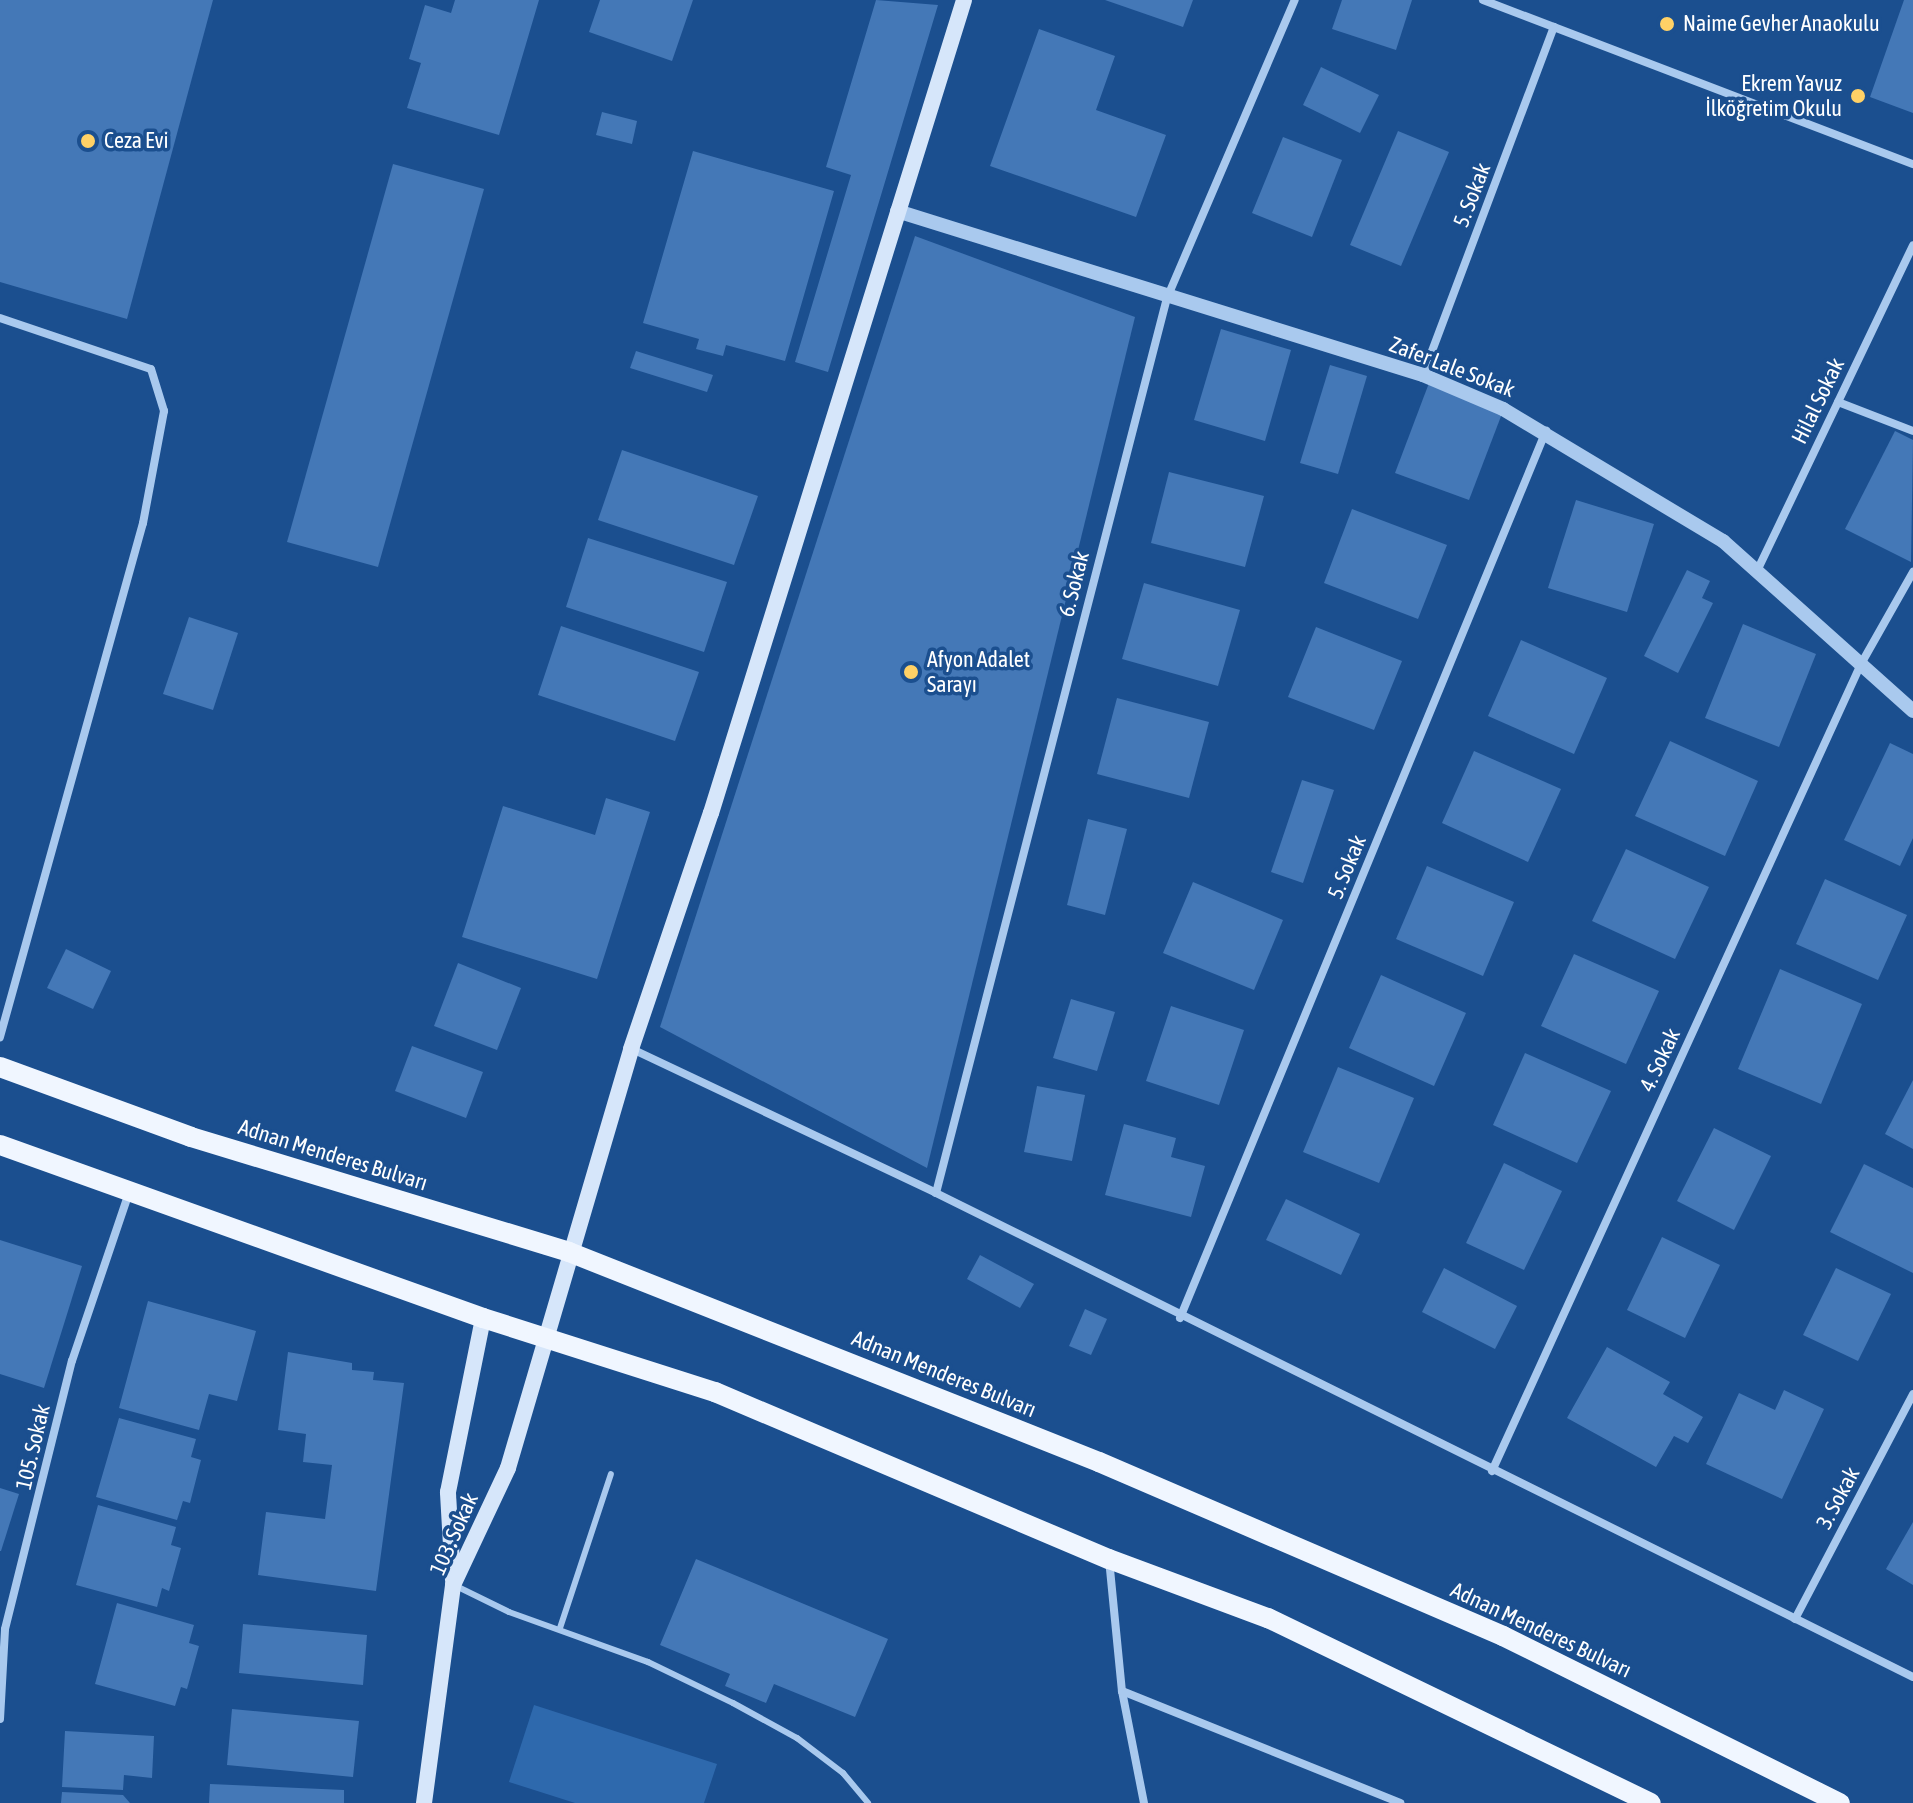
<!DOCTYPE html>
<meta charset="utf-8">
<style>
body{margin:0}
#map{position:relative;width:1913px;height:1803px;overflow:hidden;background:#1b4f8f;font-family:"Asap Condensed",sans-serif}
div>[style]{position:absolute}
.green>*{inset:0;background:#2e69ad}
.building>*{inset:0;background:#4478b7}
.service>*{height:6px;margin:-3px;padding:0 3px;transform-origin:3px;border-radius:3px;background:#a9c9ee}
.minor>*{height:8px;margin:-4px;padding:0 4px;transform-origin:4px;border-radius:4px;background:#a9c9ee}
.tertiary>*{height:14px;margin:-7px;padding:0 7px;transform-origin:7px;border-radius:7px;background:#a9c9ee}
.secondary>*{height:16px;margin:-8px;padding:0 8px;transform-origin:8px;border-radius:8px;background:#d6e6fa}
.primary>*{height:20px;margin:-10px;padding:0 10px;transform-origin:10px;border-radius:10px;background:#f0f6ff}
.dots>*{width:22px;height:22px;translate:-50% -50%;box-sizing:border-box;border:4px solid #1b4f8f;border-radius:50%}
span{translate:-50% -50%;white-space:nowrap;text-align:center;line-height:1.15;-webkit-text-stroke:7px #1b4f8f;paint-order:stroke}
.poi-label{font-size:22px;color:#fff}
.left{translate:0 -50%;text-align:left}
.right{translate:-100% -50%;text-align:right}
.street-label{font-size:22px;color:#fff}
</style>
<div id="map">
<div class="green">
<div style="clip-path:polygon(534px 1705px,717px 1764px,704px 1803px,575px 1803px,509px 1782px)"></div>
</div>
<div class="building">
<div style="clip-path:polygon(0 0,213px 0,127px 319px,0 282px)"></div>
<div style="clip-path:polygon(455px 0,539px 0,499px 135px,407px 108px,421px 63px,409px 59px,425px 5px,451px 13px)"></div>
<div style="clip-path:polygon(600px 0,693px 0,672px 61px,589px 32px)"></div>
<div style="clip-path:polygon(876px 0,938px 5px,828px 372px,795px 362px,851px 175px,826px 167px)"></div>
<div style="clip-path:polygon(1105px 0,1193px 0,1183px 27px)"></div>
<div style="clip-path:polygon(1342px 0,1412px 0,1396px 50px,1332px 29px)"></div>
<div style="clip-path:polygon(1904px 0,1913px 0,1913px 113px,1870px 97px)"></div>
<div style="clip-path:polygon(1039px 29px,1115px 56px,1096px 110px,1166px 135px,1136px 217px,990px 166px)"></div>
<div style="clip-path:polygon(1321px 67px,1379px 95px,1360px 133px,1303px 105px)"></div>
<div style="clip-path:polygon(602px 112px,637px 121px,632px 144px,596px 135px)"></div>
<div style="clip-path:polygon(1398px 131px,1449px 152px,1401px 266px,1350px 245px)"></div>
<div style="clip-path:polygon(1283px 137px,1342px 160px,1312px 237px,1252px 213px)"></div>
<div style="clip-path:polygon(693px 151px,834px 191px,785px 361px,726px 345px,723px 356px,696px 349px,699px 339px,643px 323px)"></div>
<div style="clip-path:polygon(393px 164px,484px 189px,378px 567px,287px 542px)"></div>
<div style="clip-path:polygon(915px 236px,1135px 317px,927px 1168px,660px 1027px)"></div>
<div style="clip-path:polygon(1221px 329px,1291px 350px,1265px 441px,1194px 420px)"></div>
<div style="clip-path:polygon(636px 351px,713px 375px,707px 392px,630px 368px)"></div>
<div style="clip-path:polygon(1330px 365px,1367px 376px,1338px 474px,1300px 463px)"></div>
<div style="clip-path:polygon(1429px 383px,1503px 411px,1469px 500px,1395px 473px)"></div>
<div style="clip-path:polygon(1895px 431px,1913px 440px,1911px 562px,1845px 529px)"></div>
<div style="clip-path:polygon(622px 450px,758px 496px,734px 565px,598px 520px)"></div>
<div style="clip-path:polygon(1169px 472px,1264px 496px,1245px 567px,1151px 543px)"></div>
<div style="clip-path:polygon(1576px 500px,1654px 524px,1627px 612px,1548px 588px)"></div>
<div style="clip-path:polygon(1352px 509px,1447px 545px,1418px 619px,1324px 583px)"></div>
<div style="clip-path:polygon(588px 538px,727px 582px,704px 652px,566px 607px)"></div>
<div style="clip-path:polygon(1687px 570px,1710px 581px,1702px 598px,1713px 603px,1678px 673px,1644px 656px)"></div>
<div style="clip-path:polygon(1144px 583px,1240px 610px,1218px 686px,1122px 659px)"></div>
<div style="clip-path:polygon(189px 617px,238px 633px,213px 710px,163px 694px)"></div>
<div style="clip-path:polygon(1743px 624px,1816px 654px,1779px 747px,1705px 718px)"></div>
<div style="clip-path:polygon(561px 626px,699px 672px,675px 741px,538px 695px)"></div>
<div style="clip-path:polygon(1316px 627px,1402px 661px,1374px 730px,1288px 697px)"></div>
<div style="clip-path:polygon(1521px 640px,1607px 678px,1574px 754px,1488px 716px)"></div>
<div style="clip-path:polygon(1117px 698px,1209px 722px,1189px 798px,1097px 774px)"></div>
<div style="clip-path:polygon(1670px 741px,1758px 781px,1725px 856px,1635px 816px)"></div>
<div style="clip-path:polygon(1890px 743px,1913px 754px,1913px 838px,1900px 866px,1844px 840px)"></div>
<div style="clip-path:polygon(1474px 751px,1561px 789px,1528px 862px,1442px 823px)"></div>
<div style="clip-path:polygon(1302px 780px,1334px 790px,1303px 883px,1271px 872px)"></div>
<div style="clip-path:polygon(606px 798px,650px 812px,597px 979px,462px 937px,503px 806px,595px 835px)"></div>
<div style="clip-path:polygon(1088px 819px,1127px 829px,1105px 915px,1067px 905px)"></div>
<div style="clip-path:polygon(1626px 849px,1709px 887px,1675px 959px,1592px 921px)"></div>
<div style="clip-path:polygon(1427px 866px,1514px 902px,1483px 976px,1396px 939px)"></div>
<div style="clip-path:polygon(1825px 879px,1907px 915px,1878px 980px,1796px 944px)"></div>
<div style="clip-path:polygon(1193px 882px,1283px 920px,1254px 990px,1163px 953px)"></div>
<div style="clip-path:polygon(66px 949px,111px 971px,93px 1009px,47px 988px)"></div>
<div style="clip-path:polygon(1574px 954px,1659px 991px,1626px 1064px,1541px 1026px)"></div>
<div style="clip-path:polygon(458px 963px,521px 988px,497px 1050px,434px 1026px)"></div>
<div style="clip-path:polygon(1780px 969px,1862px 1004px,1821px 1104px,1738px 1069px)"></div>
<div style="clip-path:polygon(1381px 975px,1466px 1013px,1434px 1086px,1349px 1048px)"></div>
<div style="clip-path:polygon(1071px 999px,1115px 1012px,1097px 1071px,1053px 1058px)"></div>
<div style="clip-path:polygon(1171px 1006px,1244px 1030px,1219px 1105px,1146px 1081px)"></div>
<div style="clip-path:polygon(412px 1046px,483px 1072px,466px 1118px,395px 1091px)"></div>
<div style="clip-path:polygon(1525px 1053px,1611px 1091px,1577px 1163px,1493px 1125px)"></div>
<div style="clip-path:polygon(1338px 1067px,1414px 1098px,1379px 1183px,1303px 1152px)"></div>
<div style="clip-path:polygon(1913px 1080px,1913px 1149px,1885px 1134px)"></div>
<div style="clip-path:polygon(1037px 1086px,1085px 1095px,1072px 1161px,1024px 1152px)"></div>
<div style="clip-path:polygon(1124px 1124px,1176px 1138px,1171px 1157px,1205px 1166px,1191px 1217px,1105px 1195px)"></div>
<div style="clip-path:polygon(1714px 1128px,1771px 1156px,1734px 1230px,1677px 1201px)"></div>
<div style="clip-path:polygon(1504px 1163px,1562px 1191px,1524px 1270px,1466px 1243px)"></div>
<div style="clip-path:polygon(1864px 1164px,1913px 1188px,1913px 1273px,1830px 1232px)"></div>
<div style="clip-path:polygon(1286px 1199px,1360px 1234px,1341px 1275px,1266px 1240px)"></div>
<div style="clip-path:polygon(1662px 1237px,1720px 1265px,1685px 1338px,1627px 1310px)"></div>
<div style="clip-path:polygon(0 1240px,82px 1266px,44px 1388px,0 1374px)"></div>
<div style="clip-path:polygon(980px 1255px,1034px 1284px,1020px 1308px,967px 1279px)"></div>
<div style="clip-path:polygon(1444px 1268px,1517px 1306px,1495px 1349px,1422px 1312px)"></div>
<div style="clip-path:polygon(1836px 1268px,1891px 1294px,1858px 1361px,1803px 1335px)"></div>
<div style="clip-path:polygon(148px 1301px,256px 1331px,237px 1401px,209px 1394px,199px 1430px,119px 1408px)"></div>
<div style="clip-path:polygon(1085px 1309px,1107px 1319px,1091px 1355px,1069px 1346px)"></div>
<div style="clip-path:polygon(1607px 1347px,1670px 1382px,1663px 1394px,1703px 1417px,1688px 1443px,1674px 1436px,1656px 1467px,1567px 1418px)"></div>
<div style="clip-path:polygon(288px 1352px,352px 1363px,352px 1370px,374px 1372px,373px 1380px,404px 1383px,376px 1591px,258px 1575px,266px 1512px,325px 1519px,332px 1465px,303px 1462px,306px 1434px,278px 1430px)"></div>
<div style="clip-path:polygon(1784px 1390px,1824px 1409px,1782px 1499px,1706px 1464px,1739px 1393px,1775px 1410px)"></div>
<div style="clip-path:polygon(119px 1418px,196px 1439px,191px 1457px,201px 1460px,190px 1503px,183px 1501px,177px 1520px,96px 1497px)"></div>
<div style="clip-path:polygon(0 1488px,19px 1494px,1px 1551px,0 1551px)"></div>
<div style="clip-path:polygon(98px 1505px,176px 1527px,171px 1545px,181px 1548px,169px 1591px,162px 1588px,157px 1607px,76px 1585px)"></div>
<div style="clip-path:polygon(1913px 1522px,1913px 1585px,1886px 1569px)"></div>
<div style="clip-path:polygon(696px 1559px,888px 1639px,855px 1717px,774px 1684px,766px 1703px,725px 1686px,730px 1674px,660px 1645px)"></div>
<div style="clip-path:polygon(117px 1603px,194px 1625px,189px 1643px,199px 1646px,187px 1689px,181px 1687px,175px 1706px,95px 1684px)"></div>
<div style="clip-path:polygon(243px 1624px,367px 1635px,363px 1685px,239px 1673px)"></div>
<div style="clip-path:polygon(232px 1709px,359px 1721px,353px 1777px,227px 1765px)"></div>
<div style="clip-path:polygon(65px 1731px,154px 1736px,152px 1778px,124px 1775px,123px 1790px,62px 1787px)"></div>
<div style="clip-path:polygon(210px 1784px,344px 1790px,344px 1803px,209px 1803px)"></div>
<div style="clip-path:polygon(62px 1792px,123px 1795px,130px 1803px,61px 1803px)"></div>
</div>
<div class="service">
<div style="left:456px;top:1586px;width:59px;rotate:26.1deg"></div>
<div style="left:509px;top:1612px;width:148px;rotate:19.8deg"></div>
<div style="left:648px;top:1662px;width:94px;rotate:25.8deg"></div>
<div style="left:733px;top:1703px;width:73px;rotate:28.7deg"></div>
<div style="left:797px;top:1738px;width:58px;rotate:37.3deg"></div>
<div style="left:843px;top:1773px;width:39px;rotate:50deg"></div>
<div style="left:560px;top:1628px;width:162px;rotate:-71.7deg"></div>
</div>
<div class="minor">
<div style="left:1483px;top:0;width:460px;rotate:20.9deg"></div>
<div style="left:0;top:318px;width:159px;rotate:18.7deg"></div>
<div style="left:151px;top:369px;width:44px;rotate:72.8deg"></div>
<div style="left:164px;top:411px;width:114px;rotate:100.6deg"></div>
<div style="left:143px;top:523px;width:534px;rotate:105.55deg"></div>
<div style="left:1423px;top:375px;width:372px;rotate:-69.4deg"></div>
<div style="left:1838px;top:402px;width:80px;rotate:21.1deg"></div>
<div style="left:1757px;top:571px;width:361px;rotate:-64.4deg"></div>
<div style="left:632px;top:1049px;width:336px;rotate:25.3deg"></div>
<div style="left:936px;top:1193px;width:1090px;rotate:26.35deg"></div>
<div style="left:936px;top:1193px;width:924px;rotate:-75.53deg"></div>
<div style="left:1167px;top:298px;width:324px;rotate:-66.8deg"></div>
<div style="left:1180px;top:1318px;width:960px;rotate:-67.58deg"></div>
<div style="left:1492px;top:1471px;width:887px;rotate:-65.43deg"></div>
<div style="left:1861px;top:664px;width:106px;rotate:-60.5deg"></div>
<div style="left:1109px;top:1559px;width:133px;rotate:84.4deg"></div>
<div style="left:1122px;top:1691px;width:114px;rotate:78.9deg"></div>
<div style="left:1795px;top:1619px;width:254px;rotate:-62.3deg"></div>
<div style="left:1122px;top:1691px;width:300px;rotate:21.9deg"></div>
<div style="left:0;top:1719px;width:90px;rotate:-86.8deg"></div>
<div style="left:5px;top:1629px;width:276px;rotate:-76deg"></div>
<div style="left:72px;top:1361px;width:177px;rotate:-71.3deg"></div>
</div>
<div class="tertiary">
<div style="left:897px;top:211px;width:551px;rotate:17.32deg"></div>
<div style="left:1423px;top:375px;width:87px;rotate:23deg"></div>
<div style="left:1503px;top:409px;width:257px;rotate:31deg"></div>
<div style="left:1723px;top:541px;width:255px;rotate:41.8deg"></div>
</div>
<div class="secondary">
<div style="left:453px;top:1580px;width:88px;rotate:-93.3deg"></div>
<div style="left:448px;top:1492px;width:177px;rotate:-78.6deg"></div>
<div style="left:424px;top:1803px;width:220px;rotate:-82.4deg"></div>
<div style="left:453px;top:1585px;width:129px;rotate:-64.8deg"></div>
<div style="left:508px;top:1468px;width:437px;rotate:-73.6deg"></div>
<div style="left:631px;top:1049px;width:249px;rotate:-71.3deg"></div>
<div style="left:711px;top:813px;width:851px;rotate:-72.71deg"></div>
</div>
<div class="primary">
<div style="left:0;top:1067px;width:203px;rotate:20.1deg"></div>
<div style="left:191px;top:1137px;width:395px;rotate:16.9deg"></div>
<div style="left:569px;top:1252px;width:570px;rotate:21.61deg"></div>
<div style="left:1099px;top:1462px;width:440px;rotate:23.3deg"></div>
<div style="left:1503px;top:1636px;width:376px;rotate:26.4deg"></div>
<div style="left:0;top:1145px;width:513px;rotate:19.71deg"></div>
<div style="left:483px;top:1318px;width:244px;rotate:17.7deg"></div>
<div style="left:715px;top:1392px;width:428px;rotate:23deg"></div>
<div style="left:1109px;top:1559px;width:170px;rotate:20.4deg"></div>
<div style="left:1268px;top:1618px;width:425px;rotate:25.8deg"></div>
</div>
<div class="dots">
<div style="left:1667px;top:24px;background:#ffd166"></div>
<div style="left:1858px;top:96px;background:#ffd166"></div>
<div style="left:88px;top:141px;background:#ffd166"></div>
<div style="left:911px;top:672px;background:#ffd166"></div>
</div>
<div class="poi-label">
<span class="left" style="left:1683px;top:24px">Naime Gevher Anaokulu</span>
<span class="right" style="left:1842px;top:96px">Ekrem Yavuz<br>İlköğretim Okulu</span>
<span class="left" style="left:104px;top:141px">Ceza Evi</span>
<span class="left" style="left:927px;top:672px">Afyon Adalet<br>Sarayı</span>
</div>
<div class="street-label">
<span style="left:1472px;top:195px;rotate:-69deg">5. Sokak</span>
<span style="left:1452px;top:367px;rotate:21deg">Zafer Lale Sokak</span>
<span style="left:1818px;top:401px;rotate:-64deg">Hilal Sokak</span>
<span style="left:1074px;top:584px;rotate:-76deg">6. Sokak</span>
<span style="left:1347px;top:867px;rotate:-68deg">5. Sokak</span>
<span style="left:1660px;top:1060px;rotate:-65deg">4. Sokak</span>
<span style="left:333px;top:1155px;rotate:17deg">Adnan Menderes Bulvarı</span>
<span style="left:944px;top:1374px;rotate:22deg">Adnan Menderes Bulvarı</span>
<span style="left:33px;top:1447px;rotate:-77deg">105. Sokak</span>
<span style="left:1838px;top:1498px;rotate:-62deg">3. Sokak</span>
<span style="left:454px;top:1534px;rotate:-66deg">103. Sokak</span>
<span style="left:1541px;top:1630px;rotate:25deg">Adnan Menderes Bulvarı</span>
</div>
</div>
